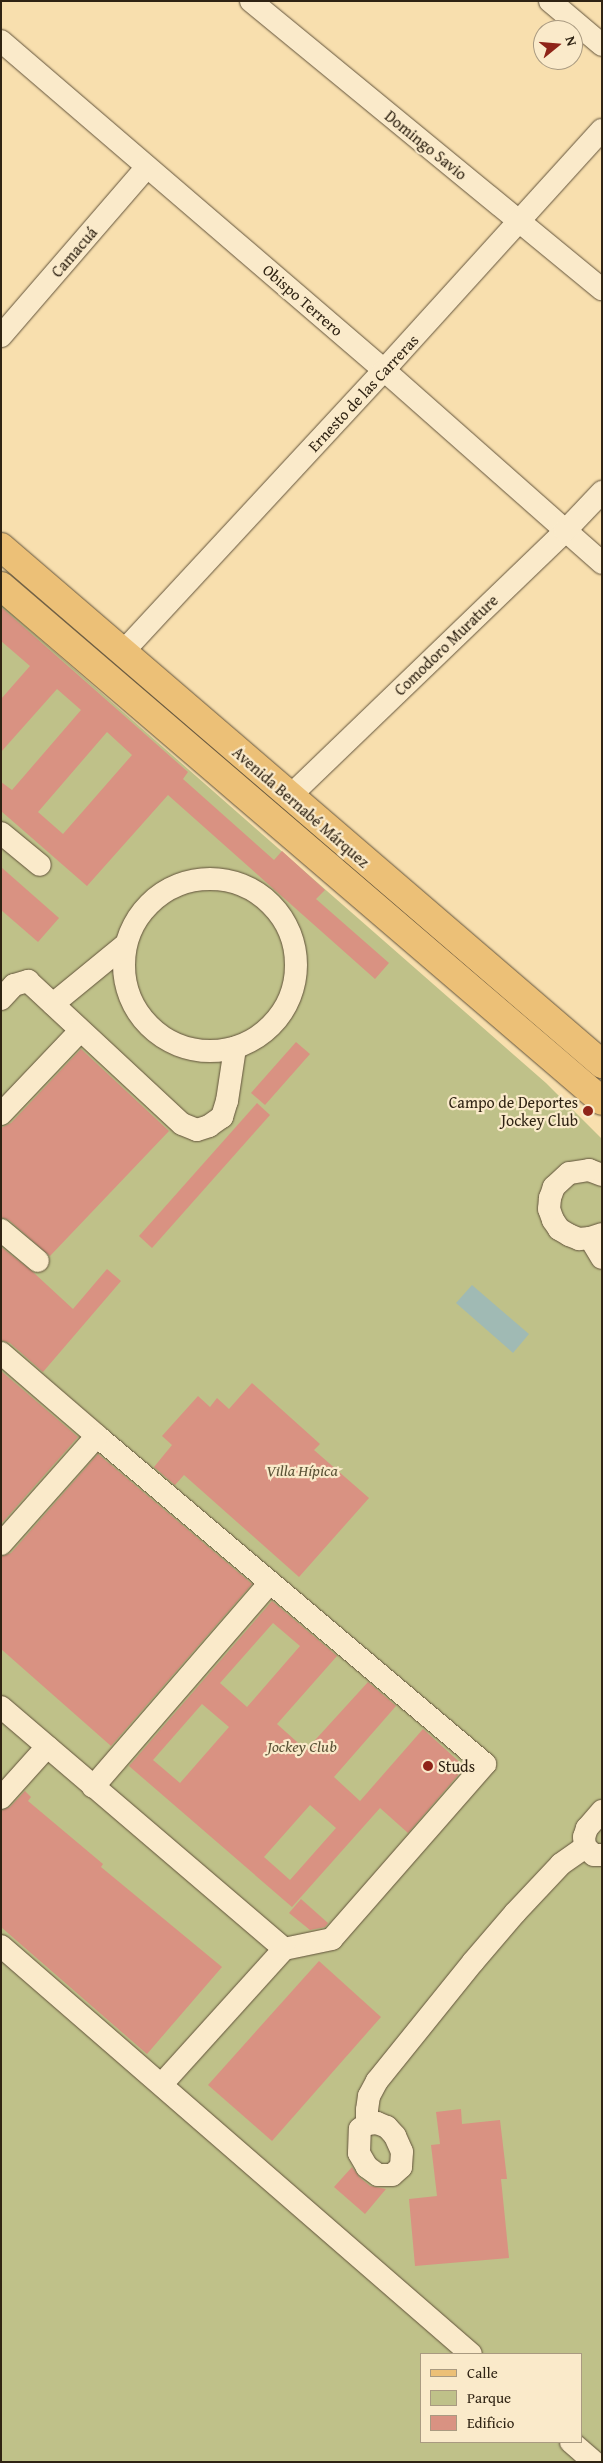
<!DOCTYPE html>
<meta charset="utf-8">
<style>
body{margin:0}
#map{position:relative;width:603px;height:2463px;overflow:hidden;background:#f8dfae;font-family:"Gentium Book Plus",serif}
div>[style]{position:absolute}
.green>*{inset:0;background:#bfc189}
.water>*{inset:0;background:#a0bab4}
.building>*{inset:0;background:#d99282}
.roads{filter:drop-shadow(0 0 1px #61523a) drop-shadow(0 0 1px #61523a)}
.minor>*{height:22px;margin:-11px;padding:0 11px;transform-origin:11px;border-radius:11px;background:#faeaca}
.minor>.ring{margin:-11px;padding:0;box-sizing:content-box;background:none;border:22px solid #faeaca;border-radius:50%}
.major>*{height:28px;margin:-14px;padding:0 14px;transform-origin:14px;border-radius:14px;background:#ecc077}
.dots>*{width:14px;height:14px;translate:-50% -50%;box-sizing:border-box;border:2px solid #faeaca;border-radius:50%}
span{translate:-50% -50%;white-space:nowrap;text-align:center;line-height:1.15;-webkit-text-stroke:4.5px #faeaca;paint-order:stroke}
.street-label{font-size:16px;color:#2f2313}
.poi-label{font-size:16px;color:#2f2313}
.right{translate:-100% -50%;text-align:right}
.left{translate:0 -50%;text-align:left}
.park-label{font-size:16px;color:#5a5236;font-style:italic}
.frame{position:absolute;inset:0;border:2px solid #2f2313;pointer-events:none}
.legend{position:absolute;left:420px;top:2353px;width:162px;height:90px;box-sizing:border-box;background:#faeaca;border:1px solid #a99a81;margin:0;padding:6px 9px;list-style:none;font-size:15px;color:#2f2313}
.legend li{display:flex;align-items:center;gap:10px;height:25px}
.legend b{width:25px;border:1px solid #a99a81}
.north{position:absolute;left:533px;top:20px;width:50px;height:50px;box-sizing:border-box;background:#faeaca;border:1px solid #a99a81;border-radius:50%;rotate:73deg;font-size:14px;font-weight:700;line-height:20px;text-align:center;color:#2f2313}
.north::after{content:'';display:block;margin:auto;width:18px;height:22px;background:#8f2418;clip-path:polygon(50% 0,100% 100%,50% 72%,0 100%)}
</style>
<div id="map">
<div class="green">
<div style="clip-path:polygon(evenodd,1px 605px,546px 1083px,602px 1139px,602px 2462px,1px 2462px,1px 605px,422px 2354px,582px 2354px,582px 2442px,422px 2442px,422px 2354px)"></div>
</div>
<div class="water">
<div style="clip-path:polygon(472px 1285px,529px 1334px,513px 1353px,456px 1303px)"></div>
</div>
<div class="building">
<div style="clip-path:polygon(evenodd,1px 607px,188px 772px,183px 779px,274px 860px,282px 851px,325px 890px,316px 899px,389px 963px,375px 979px,168px 795px,87px 886px,1px 811px,1px 782px,12px 790px,81px 710px,57px 689px,1px 752px,1px 699px,30px 666px,1px 641px,1px 607px,107px 732px,132px 755px,63px 834px,38px 812px,107px 732px)"></div>
<div style="clip-path:polygon(1px 867px,59px 918px,38px 942px,1px 910px)"></div>
<div style="clip-path:polygon(296px 1042px,310px 1054px,265px 1105px,251px 1093px)"></div>
<div style="clip-path:polygon(81px 1049px,169px 1131px,50px 1256px,9px 1220px,1px 1217px,1px 1128px,11px 1123px)"></div>
<div style="clip-path:polygon(257px 1103px,270px 1115px,152px 1248px,139px 1236px)"></div>
<div style="clip-path:polygon(1px 1247px,34px 1273px,73px 1309px,107px 1269px,121px 1281px,43px 1372px,10px 1343px,1px 1340px)"></div>
<div style="clip-path:polygon(1px 1371px,78px 1437px,1px 1524px)"></div>
<div style="clip-path:polygon(252px 1383px,320px 1444px,314px 1450px,369px 1498px,299px 1577px,184px 1475px,175px 1485px,154px 1467px,172px 1445px,162px 1436px,198px 1396px,210px 1407px,217px 1398px,229px 1409px)"></div>
<div style="clip-path:polygon(98px 1454px,252px 1584px,111px 1746px,1px 1649px,1px 1557px,11px 1553px)"></div>
<div style="clip-path:polygon(evenodd,272px 1601px,337px 1656px,277px 1724px,306px 1750px,368px 1682px,396px 1706px,334px 1777px,360px 1801px,423px 1729px,465px 1767px,408px 1833px,380px 1808px,292px 1907px,129px 1766px,272px 1601px,273px 1623px,300px 1646px,247px 1707px,220px 1683px,273px 1623px,272px 1601px,202px 1704px,229px 1727px,180px 1783px,153px 1760px,202px 1704px,272px 1601px,310px 1805px,336px 1828px,290px 1880px,264px 1857px,310px 1805px)"></div>
<div style="clip-path:polygon(25px 1791px,31px 1797px,28px 1801px,103px 1864px,101px 1867px,222px 1967px,147px 2054px,1px 1927px,1px 1811px,10px 1807px)"></div>
<div style="clip-path:polygon(301px 1899px,328px 1923px,325px 1927px,310px 1930px,289px 1913px)"></div>
<div style="clip-path:polygon(319px 1961px,381px 2017px,272px 2141px,208px 2085px)"></div>
<div style="clip-path:polygon(461px 2109px,462px 2124px,500px 2120px,507px 2179px,501px 2179px,509px 2258px,415px 2266px,409px 2199px,437px 2196px,431px 2145px,440px 2144px,436px 2112px)"></div>
<div style="clip-path:polygon(352px 2167px,359px 2177px,370px 2186px,386px 2189px,365px 2214px,334px 2187px)"></div>
</div>
<div class="roads">
<div class="minor">
<div style="left:251px;top:1px;width:454px;rotate:39.4deg"></div>
<div style="left:550px;top:1px;width:68px;rotate:40.2deg"></div>
<div style="left:1px;top:41px;width:505px;rotate:40.66deg"></div>
<div style="left:384px;top:370px;width:291px;rotate:41.5deg"></div>
<div style="left:1px;top:336px;width:223px;rotate:-49.2deg"></div>
<div style="left:122px;top:653px;width:386px;rotate:-47.2deg"></div>
<div style="left:384px;top:370px;width:324px;rotate:-47.8deg"></div>
<div style="left:289px;top:797px;width:383px;rotate:-43.9deg"></div>
<div style="left:565px;top:531px;width:54px;rotate:-46.5deg"></div>
<div style="left:1px;top:833px;width:50px;rotate:39.4deg"></div>
<div class="ring" style="left:124px;top:879px;width:150px;height:150px"></div>
<div style="left:1px;top:999px;width:19px;rotate:-47deg"></div>
<div style="left:14px;top:985px;width:15px;rotate:-16deg"></div>
<div style="left:28px;top:981px;width:210px;rotate:42.9deg"></div>
<div style="left:182px;top:1124px;width:16px;rotate:22deg"></div>
<div style="left:197px;top:1130px;width:13px;rotate:-18deg"></div>
<div style="left:209px;top:1126px;width:16px;rotate:-35deg"></div>
<div style="left:222px;top:1117px;width:17px;rotate:-73deg"></div>
<div style="left:227px;top:1101px;width:54px;rotate:-81.4deg"></div>
<div style="left:53px;top:1004px;width:93px;rotate:-39.3deg"></div>
<div style="left:1px;top:1114px;width:115px;rotate:-46.4deg"></div>
<div style="left:602px;top:1175px;width:14px;rotate:-159deg"></div>
<div style="left:589px;top:1170px;width:20px;rotate:171deg"></div>
<div style="left:569px;top:1173px;width:21px;rotate:137deg"></div>
<div style="left:554px;top:1187px;width:12px;rotate:110deg"></div>
<div style="left:550px;top:1198px;width:11px;rotate:95deg"></div>
<div style="left:549px;top:1209px;width:12px;rotate:70deg"></div>
<div style="left:553px;top:1220px;width:11px;rotate:56deg"></div>
<div style="left:559px;top:1229px;width:12px;rotate:31deg"></div>
<div style="left:569px;top:1235px;width:11px;rotate:22deg"></div>
<div style="left:579px;top:1239px;width:11px;rotate:-5deg"></div>
<div style="left:590px;top:1238px;width:13px;rotate:-18deg"></div>
<div style="left:1px;top:1230px;width:48px;rotate:40deg"></div>
<div style="left:590px;top:1238px;width:23px;rotate:59deg"></div>
<div style="left:1px;top:1353px;width:127px;rotate:40.8deg"></div>
<div style="left:97px;top:1436px;width:508px;rotate:40.21deg"></div>
<div style="left:485px;top:1764px;width:232px;rotate:131.2deg"></div>
<div style="left:332px;top:1939px;width:49px;rotate:168.2deg"></div>
<div style="left:284px;top:1949px;width:182px;rotate:132.1deg"></div>
<div style="left:1px;top:1544px;width:144px;rotate:-48.4deg"></div>
<div style="left:1px;top:1707px;width:372px;rotate:40.5deg"></div>
<div style="left:93px;top:1787px;width:270px;rotate:-49.1deg"></div>
<div style="left:1px;top:1798px;width:69px;rotate:-48deg"></div>
<div style="left:602px;top:1811px;width:23px;rotate:131deg"></div>
<div style="left:587px;top:1828px;width:9px;rotate:108deg"></div>
<div style="left:584px;top:1837px;width:10px;rotate:84deg"></div>
<div style="left:585px;top:1847px;width:12px;rotate:42deg"></div>
<div style="left:594px;top:1855px;width:8px"></div>
<div style="left:1px;top:1946px;width:622px;rotate:40.96deg"></div>
<div style="left:377px;top:2123px;width:11px;rotate:22deg"></div>
<div style="left:387px;top:2127px;width:12px;rotate:48deg"></div>
<div style="left:395px;top:2136px;width:17px;rotate:66deg"></div>
<div style="left:402px;top:2152px;width:15px;rotate:94deg"></div>
<div style="left:401px;top:2167px;width:12px;rotate:138deg"></div>
<div style="left:392px;top:2175px;width:14px;rotate:180deg"></div>
<div style="left:378px;top:2175px;width:14px;rotate:-144deg"></div>
<div style="left:367px;top:2167px;width:16px;rotate:-120deg"></div>
<div style="left:359px;top:2153px;width:24px;rotate:-88deg"></div>
<div style="left:360px;top:2129px;width:9px;rotate:-36deg"></div>
<div style="left:367px;top:2124px;width:10px;rotate:-6deg"></div>
<div style="left:367px;top:2124px;width:14px;rotate:-90deg"></div>
<div style="left:367px;top:2110px;width:14px;rotate:-82deg"></div>
<div style="left:369px;top:2096px;width:17px;rotate:-62deg"></div>
<div style="left:377px;top:2081px;width:153px;rotate:-51.1deg"></div>
<div style="left:473px;top:1962px;width:65px;rotate:-49.4deg"></div>
<div style="left:515px;top:1913px;width:67px;rotate:-46.8deg"></div>
<div style="left:561px;top:1864px;width:29px;rotate:-35deg"></div>
<div style="left:571px;top:2442px;width:30px;rotate:41deg"></div>
</div>
<div class="major">
<div style="left:1px;top:547px;width:793px;rotate:40.7deg"></div>
<div style="left:1px;top:586px;width:791px;rotate:40.59deg"></div>
</div>
</div>
<div class="dots">
<div style="left:588px;top:1111px;background:#8f2418"></div>
<div style="left:428px;top:1766px;background:#8f2418"></div>
</div>
<div class="street-label">
<span style="left:426px;top:145px;rotate:39deg">Domingo Savio</span>
<span style="left:74px;top:252px;rotate:-49deg">Camacuá</span>
<span style="left:303px;top:300px;rotate:41deg">Obispo Terrero</span>
<span style="left:363px;top:393px;rotate:-47deg">Ernesto de las Carreras</span>
<span style="left:446px;top:645px;rotate:-44deg">Comodoro Murature</span>
<span style="left:301px;top:807px;rotate:41deg">Avenida Bernabé Márquez</span>
</div>
<div class="poi-label">
<span class="right" style="left:578px;top:1111px">Campo de Deportes<br>Jockey Club</span>
<span class="left" style="left:438px;top:1766px">Studs</span>
</div>
<div class="park-label">
<span style="left:302px;top:1470px">Villa Hípica</span>
<span style="left:302px;top:1746px">Jockey Club</span>
</div>
<div class="frame"></div>
<ul class="legend">
<li><b style="height:6px;background:#ecc077"></b>Calle</li>
<li><b style="height:14px;background:#bfc189"></b>Parque</li>
<li><b style="height:14px;background:#d99282"></b>Edificio</li>
</ul>
<div class="north">N</div>
</div>
